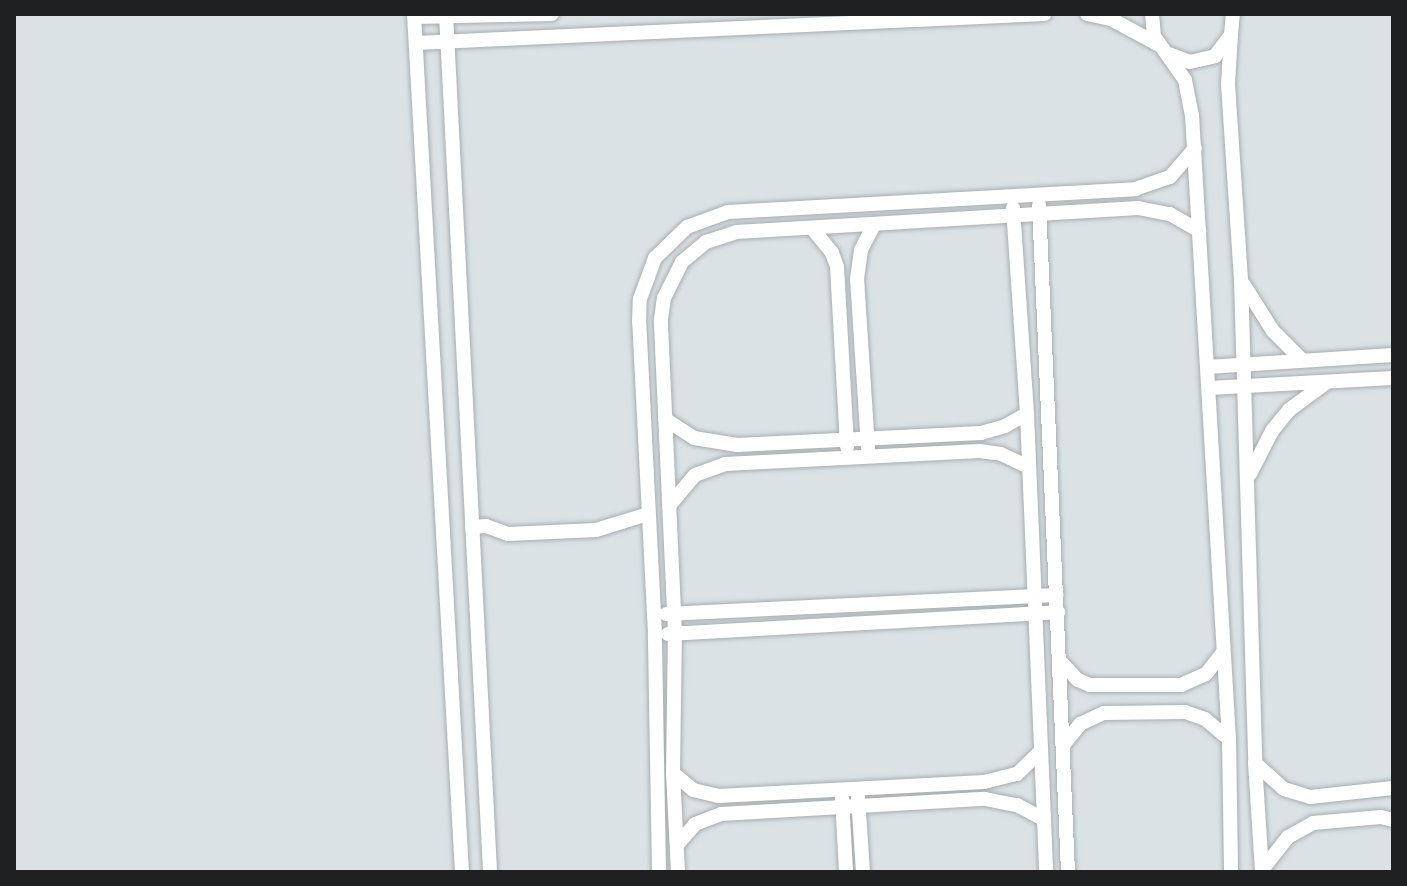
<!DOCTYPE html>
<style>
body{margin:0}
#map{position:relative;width:1407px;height:886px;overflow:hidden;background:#dbe2e6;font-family:Karla,sans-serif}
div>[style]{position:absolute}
.roads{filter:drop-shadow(0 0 2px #a7aeb1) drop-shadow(0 0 2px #a7aeb1)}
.street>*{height:14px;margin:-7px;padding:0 7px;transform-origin:7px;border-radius:7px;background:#fff}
span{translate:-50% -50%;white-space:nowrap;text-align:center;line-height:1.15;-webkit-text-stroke:6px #e9f0f3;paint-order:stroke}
.frame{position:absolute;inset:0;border:16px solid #1e2021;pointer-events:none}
</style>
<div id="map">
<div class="roads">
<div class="street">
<div style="left:414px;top:14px;width:859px;rotate:86.8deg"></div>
<div style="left:446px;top:14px;width:859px;rotate:87.06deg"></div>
<div style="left:1087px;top:14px;width:25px;rotate:12deg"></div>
<div style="left:1111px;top:19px;width:55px;rotate:28.4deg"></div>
<div style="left:1152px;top:14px;width:22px;rotate:85deg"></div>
<div style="left:1154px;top:36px;width:54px;rotate:54.8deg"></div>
<div style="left:1185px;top:80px;width:36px;rotate:79deg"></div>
<div style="left:1192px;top:115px;width:625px;rotate:86.61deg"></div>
<div style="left:1229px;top:739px;width:133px;rotate:89.1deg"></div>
<div style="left:415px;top:17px;width:137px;rotate:-1.3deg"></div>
<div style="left:1231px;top:35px;width:49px;rotate:93.5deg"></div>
<div style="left:1228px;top:84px;width:196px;rotate:86.2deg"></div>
<div style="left:1241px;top:280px;width:483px;rotate:88.3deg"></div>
<div style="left:1255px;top:763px;width:109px;rotate:86.3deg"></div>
<div style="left:416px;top:43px;width:629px;rotate:-2.64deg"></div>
<div style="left:1169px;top:54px;width:22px;rotate:21deg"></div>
<div style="left:1190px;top:62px;width:26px;rotate:-13deg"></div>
<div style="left:1215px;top:56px;width:26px;rotate:-53deg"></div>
<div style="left:1231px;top:35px;width:21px;rotate:-85deg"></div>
<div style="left:1039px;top:205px;width:668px;rotate:87.51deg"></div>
<div style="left:1013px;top:208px;width:206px;rotate:86.1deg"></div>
<div style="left:1027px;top:414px;width:458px;rotate:87.6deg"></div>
<div style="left:812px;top:228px;width:32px;rotate:51deg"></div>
<div style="left:832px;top:253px;width:15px;rotate:70deg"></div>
<div style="left:837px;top:267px;width:180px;rotate:86.8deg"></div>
<div style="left:1244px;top:285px;width:54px;rotate:57.8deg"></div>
<div style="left:1273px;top:331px;width:41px;rotate:45deg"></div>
<div style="left:1207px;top:367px;width:186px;rotate:-3.7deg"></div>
<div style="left:1209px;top:388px;width:184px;rotate:-3.1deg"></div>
<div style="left:665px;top:419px;width:35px;rotate:33deg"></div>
<div style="left:694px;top:438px;width:44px;rotate:9.2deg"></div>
<div style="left:737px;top:445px;width:244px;rotate:-2.8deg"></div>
<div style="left:981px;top:433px;width:25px;rotate:-16deg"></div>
<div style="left:1005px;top:426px;width:25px;rotate:-29deg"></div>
<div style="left:868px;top:448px;width:169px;rotate:-93.7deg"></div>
<div style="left:857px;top:279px;width:29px;rotate:-82deg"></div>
<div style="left:861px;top:250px;width:29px;rotate:-63deg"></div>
<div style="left:1250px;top:474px;width:48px;rotate:-62.9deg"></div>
<div style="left:1272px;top:431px;width:27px;rotate:-51deg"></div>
<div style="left:1289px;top:410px;width:47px;rotate:-36.4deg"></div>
<div style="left:669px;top:506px;width:40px;rotate:-50deg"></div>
<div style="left:695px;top:475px;width:32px;rotate:-20deg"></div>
<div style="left:725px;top:464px;width:255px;rotate:-2.9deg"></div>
<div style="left:980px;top:451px;width:21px;rotate:8deg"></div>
<div style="left:1001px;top:454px;width:31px;rotate:25deg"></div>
<div style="left:472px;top:527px;width:14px;rotate:-4deg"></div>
<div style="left:486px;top:526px;width:23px;rotate:20deg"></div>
<div style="left:508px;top:534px;width:88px;rotate:-2.6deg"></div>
<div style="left:596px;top:530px;width:54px;rotate:-17.1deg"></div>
<div style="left:666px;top:614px;width:391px;rotate:-2.8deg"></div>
<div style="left:668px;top:634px;width:391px;rotate:-3.2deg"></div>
<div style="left:1060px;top:661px;width:26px;rotate:47deg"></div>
<div style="left:1078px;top:680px;width:13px;rotate:23deg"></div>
<div style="left:1090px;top:685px;width:91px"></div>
<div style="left:1181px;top:685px;width:27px;rotate:-24deg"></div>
<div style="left:1206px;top:674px;width:28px;rotate:-52deg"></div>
<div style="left:1064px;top:744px;width:26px;rotate:-51deg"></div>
<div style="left:1080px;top:724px;width:26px;rotate:-25deg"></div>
<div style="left:1104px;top:713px;width:81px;rotate:-0.7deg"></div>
<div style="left:1185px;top:712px;width:21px;rotate:19deg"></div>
<div style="left:1205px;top:719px;width:31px;rotate:40deg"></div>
<div style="left:1255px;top:763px;width:39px;rotate:42deg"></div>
<div style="left:1284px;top:789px;width:27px;rotate:17deg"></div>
<div style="left:1310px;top:797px;width:83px;rotate:-6.2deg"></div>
<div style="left:673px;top:773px;width:26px;rotate:40deg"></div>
<div style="left:693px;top:790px;width:26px;rotate:13deg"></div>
<div style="left:718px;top:796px;width:266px;rotate:-3deg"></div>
<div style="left:984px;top:782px;width:34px;rotate:-14deg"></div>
<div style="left:1017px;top:774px;width:32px;rotate:-44deg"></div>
<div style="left:858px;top:797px;width:75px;rotate:86.2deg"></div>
<div style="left:842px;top:798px;width:74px;rotate:86.9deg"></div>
<div style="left:677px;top:845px;width:28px;rotate:-49deg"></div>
<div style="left:695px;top:824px;width:28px;rotate:-21deg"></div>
<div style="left:721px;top:814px;width:264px;rotate:-3.3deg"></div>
<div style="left:985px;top:799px;width:33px;rotate:11deg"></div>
<div style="left:1017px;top:805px;width:30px;rotate:28deg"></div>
<div style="left:1262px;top:870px;width:42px;rotate:-51.8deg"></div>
<div style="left:1288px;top:837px;width:29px;rotate:-29deg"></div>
<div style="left:1313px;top:823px;width:68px;rotate:-5deg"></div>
<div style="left:1381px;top:817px;width:12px;rotate:14deg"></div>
<div style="left:659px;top:872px;width:238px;rotate:-91deg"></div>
<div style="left:655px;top:634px;width:312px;rotate:-92.9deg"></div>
<div style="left:639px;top:322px;width:23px;rotate:-88deg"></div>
<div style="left:640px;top:299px;width:44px;rotate:-69.9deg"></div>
<div style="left:655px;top:258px;width:45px;rotate:-44.1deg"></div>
<div style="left:687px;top:227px;width:44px;rotate:-20.1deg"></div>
<div style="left:728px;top:212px;width:408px;rotate:-3.2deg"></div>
<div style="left:1135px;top:189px;width:37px;rotate:-19deg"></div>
<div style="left:1170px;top:177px;width:38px;rotate:-49deg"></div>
<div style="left:678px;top:872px;width:99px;rotate:-92.9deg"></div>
<div style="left:673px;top:773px;width:140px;rotate:-89.2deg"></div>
<div style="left:675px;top:633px;width:314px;rotate:-92.6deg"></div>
<div style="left:661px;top:319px;width:21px;rotate:-82deg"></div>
<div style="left:664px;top:298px;width:40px;rotate:-63.4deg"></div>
<div style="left:682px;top:262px;width:31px;rotate:-40deg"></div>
<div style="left:706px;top:242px;width:32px;rotate:-18deg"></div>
<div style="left:736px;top:232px;width:403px;rotate:-3.4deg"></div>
<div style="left:1138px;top:208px;width:33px;rotate:11deg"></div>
<div style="left:1170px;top:214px;width:34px;rotate:30deg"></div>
</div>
</div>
<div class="frame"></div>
</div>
